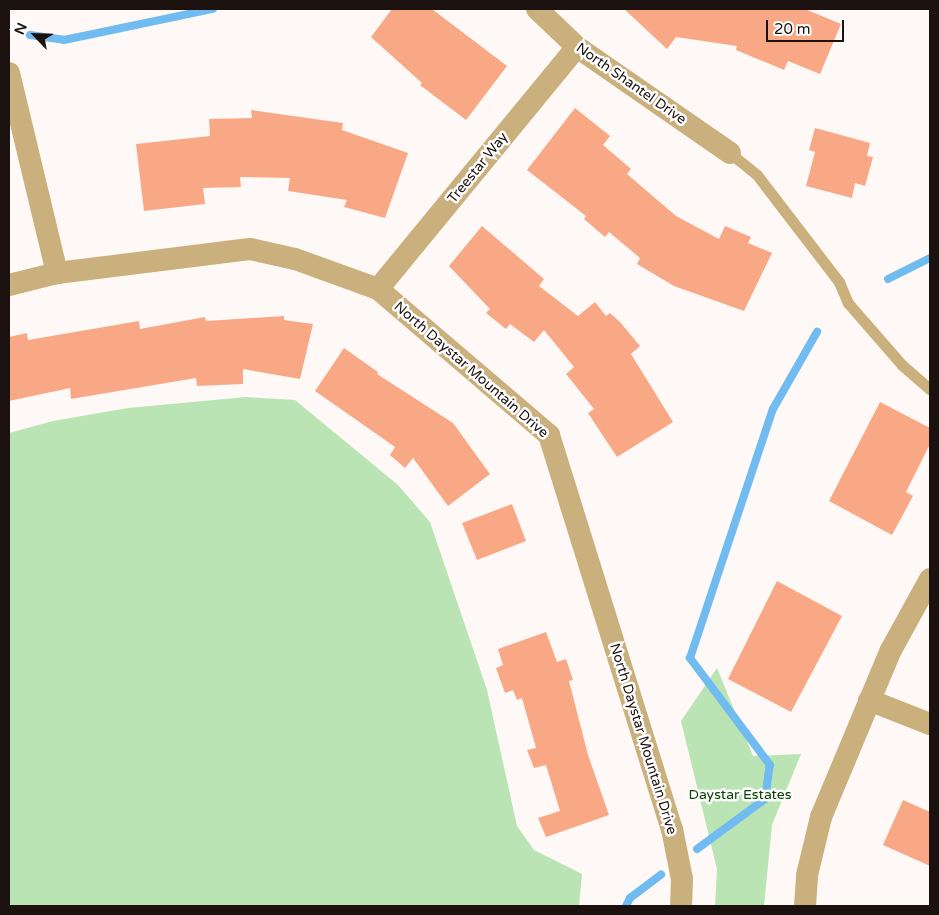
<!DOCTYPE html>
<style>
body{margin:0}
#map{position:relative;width:939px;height:915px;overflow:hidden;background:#fef8f6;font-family:"Varela Round",sans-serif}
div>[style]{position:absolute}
.green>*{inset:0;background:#bae4b4}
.stream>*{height:8px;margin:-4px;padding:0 4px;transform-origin:4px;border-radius:4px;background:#70bbf0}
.building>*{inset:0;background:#f9a886}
.lane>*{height:11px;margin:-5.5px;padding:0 5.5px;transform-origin:5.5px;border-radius:5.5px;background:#cab07c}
.street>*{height:22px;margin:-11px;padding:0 11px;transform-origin:11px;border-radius:11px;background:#cab07c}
span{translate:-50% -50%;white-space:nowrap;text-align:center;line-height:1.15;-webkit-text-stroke:5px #fff;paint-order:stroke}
.street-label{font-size:14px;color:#1b120f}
.park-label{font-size:14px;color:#094403}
.frame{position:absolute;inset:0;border:10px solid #1b120f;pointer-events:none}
.north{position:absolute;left:10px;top:10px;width:50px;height:50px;-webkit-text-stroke:4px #fff;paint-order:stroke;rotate:294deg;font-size:14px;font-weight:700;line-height:20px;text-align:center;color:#1b120f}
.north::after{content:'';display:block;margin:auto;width:18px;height:22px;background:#1b120f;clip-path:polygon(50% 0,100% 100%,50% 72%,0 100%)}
.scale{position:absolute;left:766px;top:20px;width:78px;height:22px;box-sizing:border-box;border:2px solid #1b120f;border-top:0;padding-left:6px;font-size:15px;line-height:18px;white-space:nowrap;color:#1b120f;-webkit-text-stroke:4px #fff;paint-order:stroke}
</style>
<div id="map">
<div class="green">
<div style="clip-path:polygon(246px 397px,295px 400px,398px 485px,430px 522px,487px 690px,517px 826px,534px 850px,582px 874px,579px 906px,9px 906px,9px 433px,53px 421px,128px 408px)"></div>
<div style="clip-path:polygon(717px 668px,753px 756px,801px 754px,772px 825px,764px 906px,715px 906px,717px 869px,681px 721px)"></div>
</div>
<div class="stream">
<div style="left:30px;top:35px;width:34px;rotate:8deg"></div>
<div style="left:64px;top:40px;width:152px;rotate:-11.8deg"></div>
<div style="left:888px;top:279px;width:47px;rotate:-26.6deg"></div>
<div style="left:697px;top:849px;width:84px;rotate:-36.3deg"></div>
<div style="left:765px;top:799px;width:34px;rotate:-82deg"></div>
<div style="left:770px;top:765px;width:134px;rotate:-126.8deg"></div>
<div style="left:690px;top:658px;width:262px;rotate:-71.6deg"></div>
<div style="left:773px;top:409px;width:89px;rotate:-60.3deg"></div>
<div style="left:626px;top:906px;width:9px;rotate:-63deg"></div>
<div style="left:630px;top:898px;width:39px;rotate:-37deg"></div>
</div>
<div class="building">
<div style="clip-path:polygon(392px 9px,432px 9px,507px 66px,466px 120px,420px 85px,422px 83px,371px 37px)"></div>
<div style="clip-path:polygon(624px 9px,805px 9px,841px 24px,820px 74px,788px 61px,784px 70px,736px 50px,737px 46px,676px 37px,667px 49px)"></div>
<div style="clip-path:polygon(575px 108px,610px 136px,603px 145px,631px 169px,627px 174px,676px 216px,719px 239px,725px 226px,751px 237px,748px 243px,772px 253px,744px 311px,674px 286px,637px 264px,640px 258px,609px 232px,605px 237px,584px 219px,586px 216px,527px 170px)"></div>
<div style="clip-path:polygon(251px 110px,343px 123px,342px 130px,408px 153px,385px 218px,344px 207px,347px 200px,288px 191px,290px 178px,240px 177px,241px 187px,203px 188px,205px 204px,144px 211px,136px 144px,210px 136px,209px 119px,252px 118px)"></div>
<div style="clip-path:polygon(815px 128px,870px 143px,867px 156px,873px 157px,865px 186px,855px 183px,852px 198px,806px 186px,815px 152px,809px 150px)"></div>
<div style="clip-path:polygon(482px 226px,544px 279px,539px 286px,578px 316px,595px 302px,606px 316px,610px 313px,620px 322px,640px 346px,631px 354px,673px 422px,617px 457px,588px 413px,594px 409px,566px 374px,574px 367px,544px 330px,534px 342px,510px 324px,506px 329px,486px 313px,490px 309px,449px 266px)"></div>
<div style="clip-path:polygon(284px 316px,284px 320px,313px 324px,300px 379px,243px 369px,243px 384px,197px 386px,196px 378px,71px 399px,70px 388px,9px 401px,9px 337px,27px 333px,28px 340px,139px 321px,140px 329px,205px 317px,206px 321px)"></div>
<div style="clip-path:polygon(344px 348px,378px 372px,377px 374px,453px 423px,490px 474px,448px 506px,413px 458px,405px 468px,390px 455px,395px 447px,315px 391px)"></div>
<div style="clip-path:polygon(880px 402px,930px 428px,930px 444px,906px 492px,913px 496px,892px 535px,829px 501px)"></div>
<div style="clip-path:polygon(512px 504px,526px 541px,477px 560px,462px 523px)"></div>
<div style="clip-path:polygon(777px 581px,842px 616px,791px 712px,728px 679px)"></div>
<div style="clip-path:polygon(546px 632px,557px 662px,566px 659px,573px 680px,569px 681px,588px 755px,609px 815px,546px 837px,538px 818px,560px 811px,546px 765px,534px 768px,527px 750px,536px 748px,522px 698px,517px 700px,513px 690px,505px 693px,496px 668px,503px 665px,498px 649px)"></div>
<div style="clip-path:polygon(903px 800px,930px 812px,930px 866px,883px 845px)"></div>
</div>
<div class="lane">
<div style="left:730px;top:153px;width:35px;rotate:39deg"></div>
<div style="left:757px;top:175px;width:135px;rotate:52.5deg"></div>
<div style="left:839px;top:282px;width:23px;rotate:67deg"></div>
<div style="left:848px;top:303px;width:82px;rotate:48.9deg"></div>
<div style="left:902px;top:365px;width:37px;rotate:41deg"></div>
</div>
<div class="street">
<div style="left:537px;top:9px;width:55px;rotate:43.5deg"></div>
<div style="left:577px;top:47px;width:186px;rotate:34.7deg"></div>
<div style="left:9px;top:73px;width:206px;rotate:76.5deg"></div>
<div style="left:9px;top:285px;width:49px;rotate:-14deg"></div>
<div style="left:57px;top:273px;width:194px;rotate:-7.1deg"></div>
<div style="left:250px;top:249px;width:46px;rotate:12.5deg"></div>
<div style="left:295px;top:259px;width:88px;rotate:19.9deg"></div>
<div style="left:378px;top:289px;width:225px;rotate:40.5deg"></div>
<div style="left:549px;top:435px;width:413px;rotate:72.7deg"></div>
<div style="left:672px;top:829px;width:51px;rotate:78.7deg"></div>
<div style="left:682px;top:879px;width:27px;rotate:92deg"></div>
<div style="left:378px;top:289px;width:313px;rotate:-50.6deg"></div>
<div style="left:869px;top:700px;width:66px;rotate:21.5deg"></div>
<div style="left:805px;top:906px;width:31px;rotate:-86deg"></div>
<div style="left:807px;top:875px;width:60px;rotate:-76.4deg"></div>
<div style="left:821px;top:817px;width:181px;rotate:-67.3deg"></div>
<div style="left:891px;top:650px;width:81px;rotate:-61.2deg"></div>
</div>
<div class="street-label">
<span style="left:631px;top:84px;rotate:35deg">North Shantel Drive</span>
<span style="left:478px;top:168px;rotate:-51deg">Treestar Way</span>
<span style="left:471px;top:370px;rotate:41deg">North Daystar Mountain Drive</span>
<span style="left:643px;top:739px;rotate:73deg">North Daystar Mountain Drive</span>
</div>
<div class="park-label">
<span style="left:740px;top:795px">Daystar Estates</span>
</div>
<div class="frame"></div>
<div class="north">N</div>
<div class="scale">20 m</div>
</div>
